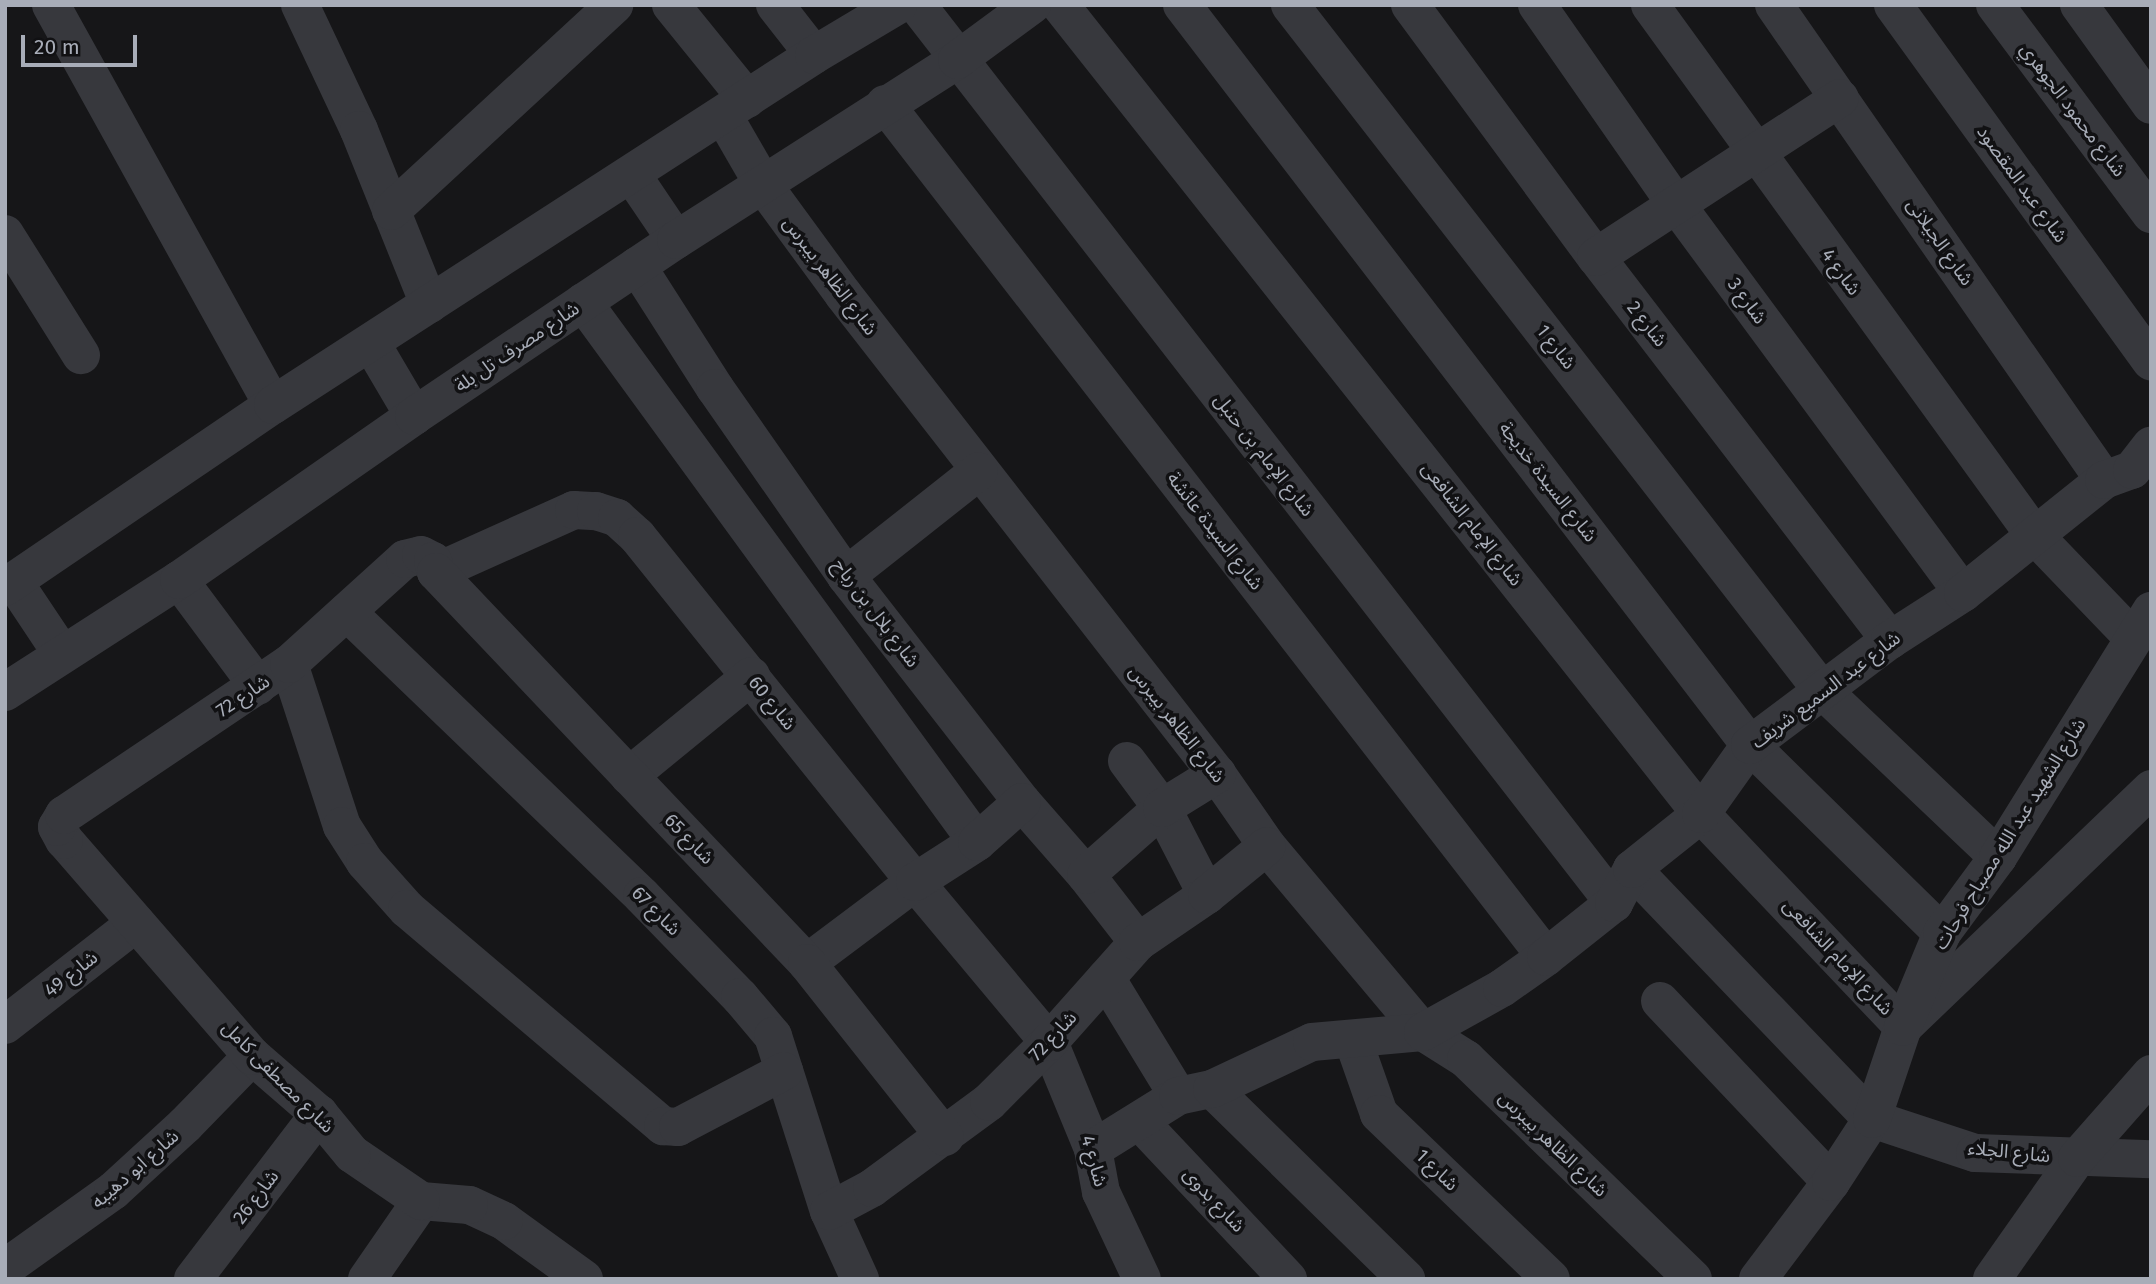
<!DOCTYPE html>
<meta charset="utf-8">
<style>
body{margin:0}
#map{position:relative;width:2156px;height:1284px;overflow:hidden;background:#161618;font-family:"Fira Sans","Noto Sans Arabic",sans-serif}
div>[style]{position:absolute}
.minor>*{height:38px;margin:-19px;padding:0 19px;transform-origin:19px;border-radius:19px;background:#37383d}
span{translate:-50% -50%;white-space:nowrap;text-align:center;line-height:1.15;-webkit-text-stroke:7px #111113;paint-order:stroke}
.street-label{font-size:19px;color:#a8adb8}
.frame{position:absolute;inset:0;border:7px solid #a8adb8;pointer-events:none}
.scale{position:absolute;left:21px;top:35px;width:116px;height:32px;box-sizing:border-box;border:4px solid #a8adb8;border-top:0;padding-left:9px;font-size:21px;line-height:24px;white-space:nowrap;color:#a8adb8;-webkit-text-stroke:5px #111113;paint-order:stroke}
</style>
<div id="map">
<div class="minor">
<div style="left:51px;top:5px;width:457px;rotate:61deg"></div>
<div style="left:300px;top:5px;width:138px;rotate:64.7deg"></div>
<div style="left:359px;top:130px;width:188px;rotate:68.1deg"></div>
<div style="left:671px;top:5px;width:121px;rotate:51deg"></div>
<div style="left:775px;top:5px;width:63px;rotate:52deg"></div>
<div style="left:917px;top:5px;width:1137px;rotate:52.18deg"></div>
<div style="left:1060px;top:5px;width:1032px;rotate:51.61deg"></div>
<div style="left:1701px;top:814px;width:294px;rotate:46.5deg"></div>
<div style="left:1903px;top:1027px;width:344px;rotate:-43.8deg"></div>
<div style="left:1182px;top:5px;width:933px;rotate:52.49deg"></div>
<div style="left:1750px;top:745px;width:269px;rotate:44.4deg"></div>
<div style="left:1290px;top:5px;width:866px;rotate:52.18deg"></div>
<div style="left:1821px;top:689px;width:244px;rotate:43.5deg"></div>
<div style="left:1410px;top:5px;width:313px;rotate:53.6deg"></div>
<div style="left:1596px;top:257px;width:483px;rotate:52.5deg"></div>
<div style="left:1537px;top:5px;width:243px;rotate:55.1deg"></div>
<div style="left:1676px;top:204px;width:483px;rotate:53.6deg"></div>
<div style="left:1650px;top:5px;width:656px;rotate:54.06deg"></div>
<div style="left:2035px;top:536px;width:141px;rotate:46.1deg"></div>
<div style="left:1774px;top:5px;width:578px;rotate:55.21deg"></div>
<div style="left:1893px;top:5px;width:440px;rotate:54.1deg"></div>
<div style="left:1995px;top:5px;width:261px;rotate:53.3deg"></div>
<div style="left:2079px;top:5px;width:123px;rotate:54.2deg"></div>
<div style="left:885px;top:104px;width:1079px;rotate:52.23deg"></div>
<div style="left:723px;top:115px;width:82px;rotate:60deg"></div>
<div style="left:764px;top:186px;width:134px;rotate:53.8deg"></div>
<div style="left:843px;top:294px;width:609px;rotate:52.08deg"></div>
<div style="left:1217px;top:774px;width:88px;rotate:55.2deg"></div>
<div style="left:1267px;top:846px;width:243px;rotate:50deg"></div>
<div style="left:1423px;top:1032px;width:51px;rotate:32.1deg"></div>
<div style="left:1466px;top:1059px;width:316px;rotate:44.1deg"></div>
<div style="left:632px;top:175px;width:78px;rotate:55.9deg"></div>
<div style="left:391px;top:211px;width:304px;rotate:-42.7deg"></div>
<div style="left:5px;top:234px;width:143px;rotate:57.9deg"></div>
<div style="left:1596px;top:257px;width:291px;rotate:-33.1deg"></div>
<div style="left:637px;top:266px;width:145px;rotate:57.4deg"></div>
<div style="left:715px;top:388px;width:229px;rotate:55.1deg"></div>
<div style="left:846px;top:576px;width:286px;rotate:52.1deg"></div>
<div style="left:1022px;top:802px;width:97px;rotate:48.8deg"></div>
<div style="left:1086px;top:875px;width:85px;rotate:52.2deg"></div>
<div style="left:583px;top:302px;width:668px;rotate:53.88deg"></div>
<div style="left:371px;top:343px;width:85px;rotate:59.5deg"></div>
<div style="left:436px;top:572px;width:151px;rotate:-24.2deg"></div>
<div style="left:574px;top:510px;width:22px;rotate:3deg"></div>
<div style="left:596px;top:511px;width:22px;rotate:18deg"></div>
<div style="left:617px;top:518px;width:27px;rotate:42deg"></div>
<div style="left:637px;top:536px;width:444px;rotate:51.2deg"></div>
<div style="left:915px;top:882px;width:209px;rotate:50.1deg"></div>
<div style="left:1049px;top:1042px;width:116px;rotate:67.6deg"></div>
<div style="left:1093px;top:1149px;width:44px;rotate:79.5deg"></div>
<div style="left:1101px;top:1192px;width:96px;rotate:64.8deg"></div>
<div style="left:846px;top:576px;width:169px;rotate:-38.3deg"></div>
<div style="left:179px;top:580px;width:132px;rotate:53.3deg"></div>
<div style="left:14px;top:582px;width:87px;rotate:56.3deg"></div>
<div style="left:5px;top:587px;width:324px;rotate:-34.2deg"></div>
<div style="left:273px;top:405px;width:644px;rotate:-32.9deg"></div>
<div style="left:814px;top:55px;width:98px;rotate:-30.8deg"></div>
<div style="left:347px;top:612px;width:409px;rotate:43.9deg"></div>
<div style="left:642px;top:896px;width:141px;rotate:45.9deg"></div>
<div style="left:740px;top:997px;width:51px;rotate:49.8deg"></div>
<div style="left:773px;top:1036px;width:184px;rotate:72.3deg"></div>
<div style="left:829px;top:1211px;width:75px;rotate:65.5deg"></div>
<div style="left:289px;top:664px;width:170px;rotate:71.9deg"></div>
<div style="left:342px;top:826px;width:43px;rotate:57.4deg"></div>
<div style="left:365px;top:862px;width:63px;rotate:48.2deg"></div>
<div style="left:407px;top:909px;width:336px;rotate:40.3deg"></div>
<div style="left:663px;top:1126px;width:15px;rotate:4deg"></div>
<div style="left:678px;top:1127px;width:120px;rotate:-27.8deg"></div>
<div style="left:5px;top:692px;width:207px;rotate:-32.8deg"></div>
<div style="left:179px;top:580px;width:287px;rotate:-34.9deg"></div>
<div style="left:414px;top:416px;width:316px;rotate:-33.9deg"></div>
<div style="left:676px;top:240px;width:334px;rotate:-32.6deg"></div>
<div style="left:957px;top:60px;width:93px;rotate:-36.3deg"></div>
<div style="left:1127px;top:761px;width:59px;rotate:53.3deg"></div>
<div style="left:1162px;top:808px;width:98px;rotate:62.7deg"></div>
<div style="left:629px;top:776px;width:158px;rotate:-39.3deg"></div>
<div style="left:1632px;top:869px;width:347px;rotate:46.2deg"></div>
<div style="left:1872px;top:1119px;width:108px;rotate:18.3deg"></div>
<div style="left:1975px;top:1153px;width:176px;rotate:2deg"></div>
<div style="left:1086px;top:875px;width:101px;rotate:-41.4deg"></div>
<div style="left:1162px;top:808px;width:65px;rotate:-31.7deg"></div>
<div style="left:807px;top:963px;width:135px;rotate:-36.9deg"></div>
<div style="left:915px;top:882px;width:74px;rotate:-32.8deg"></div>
<div style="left:977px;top:842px;width:60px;rotate:-41.6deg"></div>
<div style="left:1106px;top:978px;width:138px;rotate:58.6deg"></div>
<div style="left:1660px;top:1001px;width:249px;rotate:46.6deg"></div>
<div style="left:5px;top:1025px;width:166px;rotate:-37.9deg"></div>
<div style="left:1353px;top:1040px;width:78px;rotate:70.6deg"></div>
<div style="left:1379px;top:1114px;width:238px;rotate:43.8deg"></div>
<div style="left:1212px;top:1089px;width:272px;rotate:44.4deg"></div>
<div style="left:1140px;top:1122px;width:216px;rotate:46.7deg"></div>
<div style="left:1093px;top:1149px;width:100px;rotate:-31.9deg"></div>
<div style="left:1178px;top:1096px;width:35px;rotate:-12deg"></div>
<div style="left:1212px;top:1089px;width:110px;rotate:-25.2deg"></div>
<div style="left:1312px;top:1042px;width:111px;rotate:-5.1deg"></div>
<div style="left:1423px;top:1032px;width:90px;rotate:-29.1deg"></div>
<div style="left:1502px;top:988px;width:54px;rotate:-35.2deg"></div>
<div style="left:1546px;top:957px;width:87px;rotate:-38.5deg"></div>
<div style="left:1614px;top:903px;width:38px;rotate:-62deg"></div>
<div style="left:1632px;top:869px;width:88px;rotate:-38.6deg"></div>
<div style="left:1701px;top:814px;width:85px;rotate:-54.6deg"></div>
<div style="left:1750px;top:745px;width:175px;rotate:-36.9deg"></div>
<div style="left:1890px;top:640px;width:87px;rotate:-32.8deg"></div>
<div style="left:1963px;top:593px;width:181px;rotate:-38.7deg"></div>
<div style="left:2104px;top:480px;width:30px;rotate:-20deg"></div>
<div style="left:2132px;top:470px;width:31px;rotate:-52deg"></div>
<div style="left:829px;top:1211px;width:49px;rotate:-28.1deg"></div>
<div style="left:872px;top:1188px;width:145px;rotate:-36.3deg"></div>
<div style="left:989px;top:1102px;width:85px;rotate:-45deg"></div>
<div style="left:1049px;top:1042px;width:134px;rotate:-48.3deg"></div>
<div style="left:1138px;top:942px;width:83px;rotate:-34.3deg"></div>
<div style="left:1207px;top:895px;width:77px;rotate:-39.2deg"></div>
<div style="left:5px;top:1268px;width:133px;rotate:-35.5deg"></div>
<div style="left:113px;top:1191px;width:98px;rotate:-42.5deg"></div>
<div style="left:185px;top:1125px;width:96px;rotate:-45.8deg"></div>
<div style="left:193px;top:1279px;width:208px;rotate:-52.6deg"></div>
<div style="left:367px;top:1279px;width:95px;rotate:-55.3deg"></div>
<div style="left:584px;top:1279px;width:99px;rotate:-144.1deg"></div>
<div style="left:504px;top:1221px;width:38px;rotate:-155deg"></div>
<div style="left:469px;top:1205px;width:48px;rotate:-175.2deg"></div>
<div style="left:421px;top:1201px;width:83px;rotate:-145.7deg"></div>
<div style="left:352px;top:1154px;width:52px;rotate:-129.5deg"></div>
<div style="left:319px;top:1114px;width:89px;rotate:-139.1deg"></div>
<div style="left:252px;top:1056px;width:286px;rotate:-131deg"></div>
<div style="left:64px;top:840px;width:15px;rotate:-118deg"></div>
<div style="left:57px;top:827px;width:14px;rotate:-60deg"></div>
<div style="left:64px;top:815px;width:271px;rotate:-33.9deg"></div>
<div style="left:289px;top:664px;width:156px;rotate:-42.2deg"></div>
<div style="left:405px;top:559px;width:16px;rotate:-14deg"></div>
<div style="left:421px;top:555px;width:13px;rotate:27deg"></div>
<div style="left:433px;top:561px;width:11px;rotate:75deg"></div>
<div style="left:436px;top:572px;width:539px;rotate:46.5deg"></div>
<div style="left:807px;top:963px;width:222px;rotate:51.6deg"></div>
<div style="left:1758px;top:1279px;width:121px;rotate:-53deg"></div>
<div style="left:1831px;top:1182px;width:75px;rotate:-56.9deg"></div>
<div style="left:1872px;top:1119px;width:97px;rotate:-71.4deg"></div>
<div style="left:1903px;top:1027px;width:102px;rotate:-67.5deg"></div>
<div style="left:1942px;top:933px;width:94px;rotate:-53.6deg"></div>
<div style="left:1998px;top:857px;width:290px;rotate:-58.1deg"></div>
<div style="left:1992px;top:1279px;width:148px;rotate:-54.9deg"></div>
<div style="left:2077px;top:1158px;width:112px;rotate:-48.6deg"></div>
</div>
<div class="street-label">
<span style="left:2073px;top:110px;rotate:53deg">شارع محمود الجوهري</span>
<span style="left:2022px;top:184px;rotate:54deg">شارع عبد المقصود</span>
<span style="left:1940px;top:242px;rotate:55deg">شارع الجيلانى</span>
<span style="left:1841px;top:272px;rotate:54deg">شارع 4</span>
<span style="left:830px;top:276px;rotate:53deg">شارع الظاهر بيبرس</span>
<span style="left:1747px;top:301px;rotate:54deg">شارع 3</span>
<span style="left:1647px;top:324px;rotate:52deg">شارع 2</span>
<span style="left:517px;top:347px;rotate:-34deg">شارع مصرف تل بلة</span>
<span style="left:1556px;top:347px;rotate:52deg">شارع 1</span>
<span style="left:1264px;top:455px;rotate:52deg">شارع الإمام بن حنبل</span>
<span style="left:1548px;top:482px;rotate:52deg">شارع السيدة خديجة</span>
<span style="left:1472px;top:524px;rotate:52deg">شارع الإمام الشافعى</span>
<span style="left:1215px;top:531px;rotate:52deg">شارع السيدة عائشة</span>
<span style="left:876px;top:613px;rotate:53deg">شارع بلال بن رباح</span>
<span style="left:1826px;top:690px;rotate:-37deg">شارع عبد السميع شريف</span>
<span style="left:243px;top:696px;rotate:-34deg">شارع 72</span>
<span style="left:772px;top:703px;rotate:51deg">شارع 60</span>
<span style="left:1177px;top:724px;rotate:52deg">شارع الظاهر بيبرس</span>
<span style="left:2010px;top:834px;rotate:-58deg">شارع الشهيد عبد الله مصباح فرحات</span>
<span style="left:689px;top:839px;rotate:46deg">شارع 65</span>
<span style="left:656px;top:911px;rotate:45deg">شارع 67</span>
<span style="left:1838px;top:957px;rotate:47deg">شارع الإمام الشافعى</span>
<span style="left:71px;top:974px;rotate:-38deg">شارع 49</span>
<span style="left:1053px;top:1036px;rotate:-47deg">شارع 72</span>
<span style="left:278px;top:1077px;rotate:45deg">شارع مصطفى كامل</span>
<span style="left:1553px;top:1144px;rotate:44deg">شارع الظاهر بيبرس</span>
<span style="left:2009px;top:1152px;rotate:6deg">شارع الجلاء</span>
<span style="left:1094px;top:1161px;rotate:74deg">شارع 4</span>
<span style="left:135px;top:1169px;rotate:-41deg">شارع ابو دهيبه</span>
<span style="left:1437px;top:1170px;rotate:44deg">شارع 1</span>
<span style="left:256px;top:1197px;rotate:-53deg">شارع 26</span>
<span style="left:1214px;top:1200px;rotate:47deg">شارع بدوى</span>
</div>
<div class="frame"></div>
<div class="scale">20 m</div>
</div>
